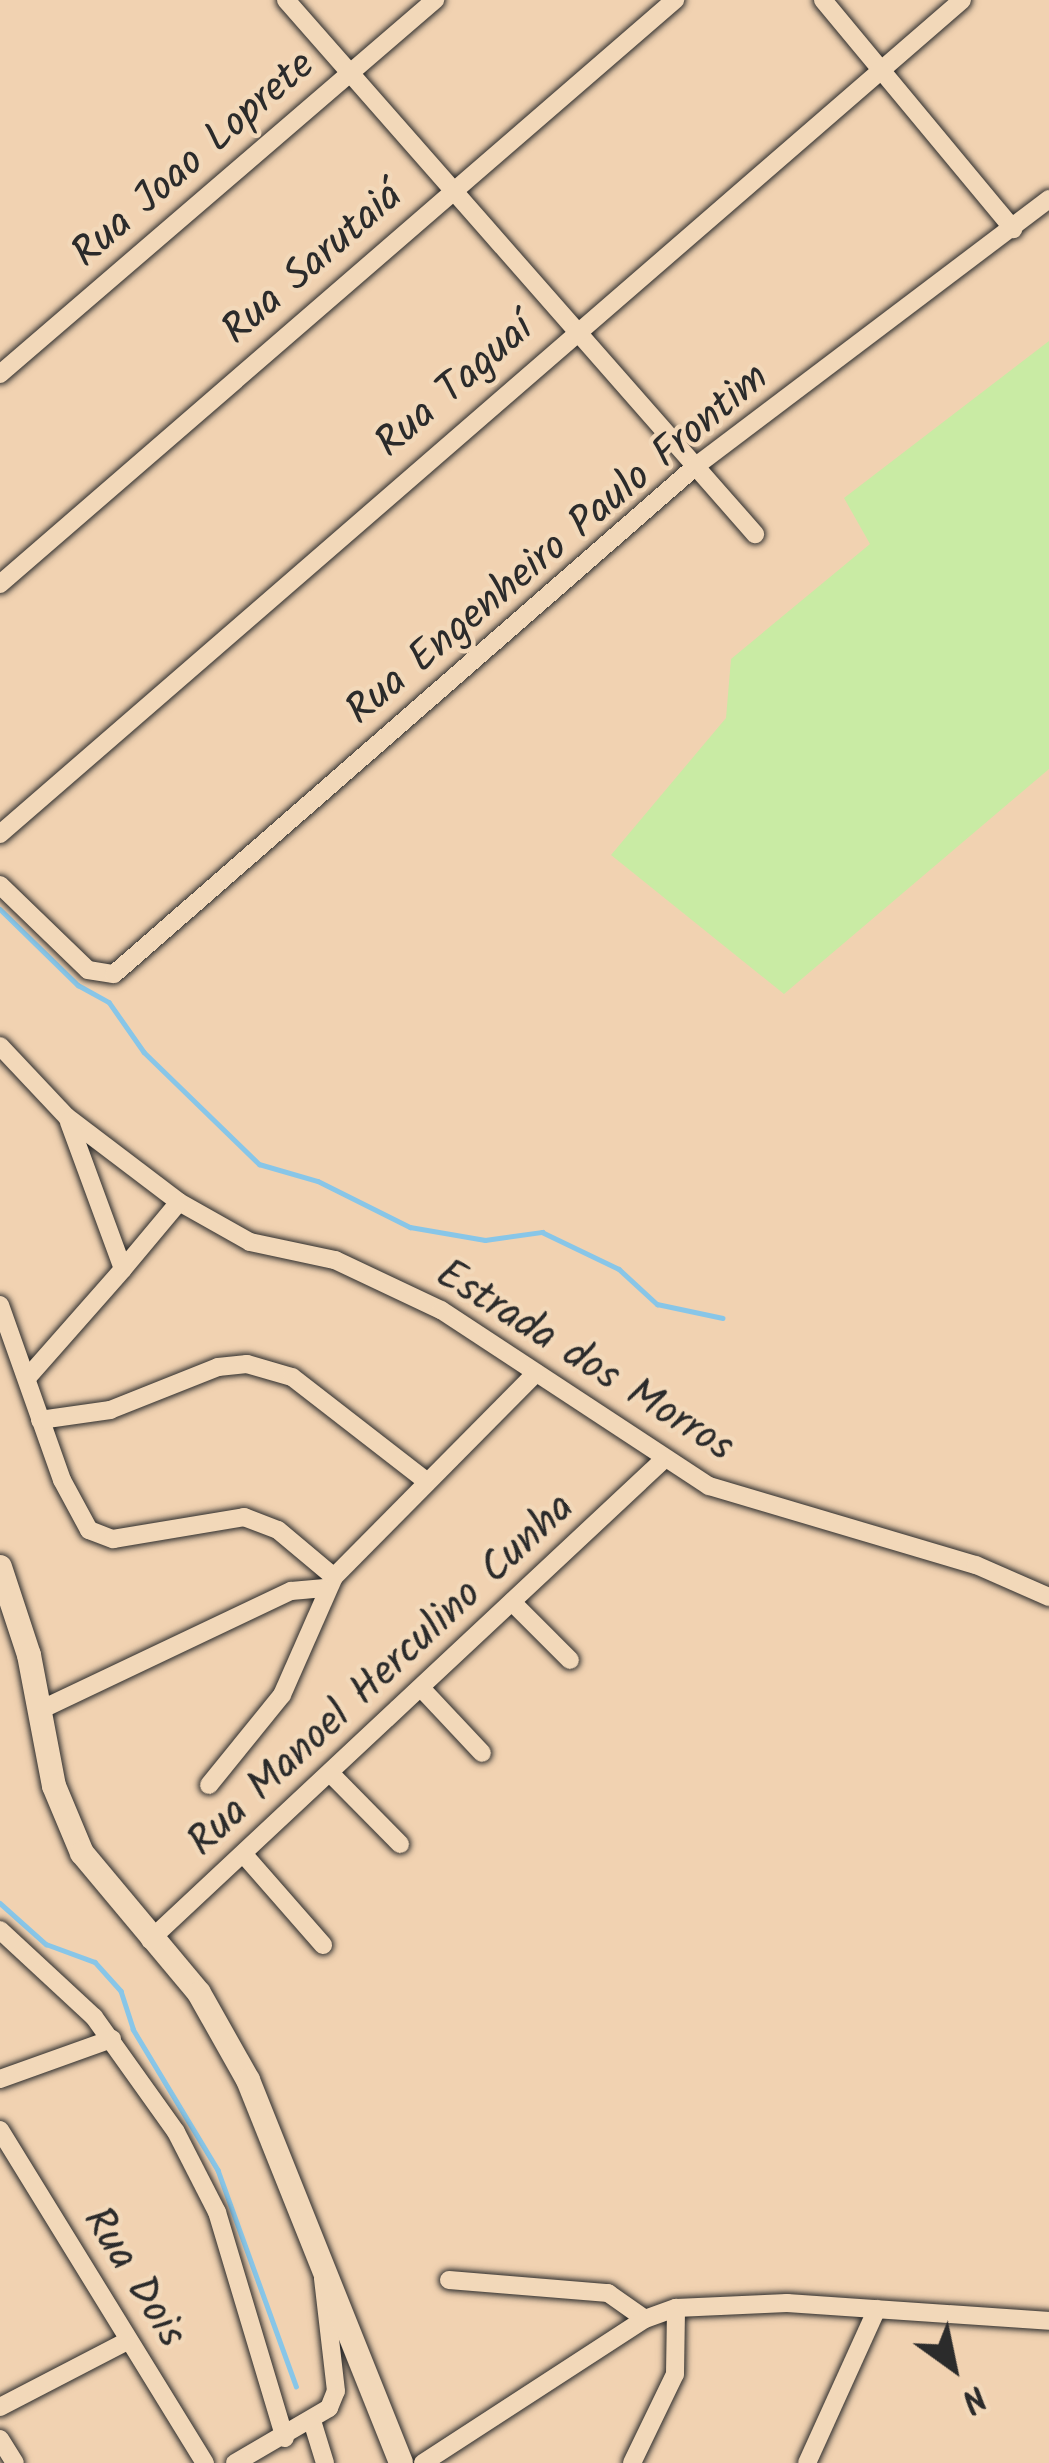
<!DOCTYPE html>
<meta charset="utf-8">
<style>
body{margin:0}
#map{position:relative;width:1049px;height:2463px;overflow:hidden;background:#f1d2b1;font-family:Kalam,sans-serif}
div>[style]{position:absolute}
.green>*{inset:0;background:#c9eba4}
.stream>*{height:4.5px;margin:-2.25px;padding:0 2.25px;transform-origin:2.25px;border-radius:2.25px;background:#88c6e8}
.roads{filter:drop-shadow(0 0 3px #2b2b2b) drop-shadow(0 0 3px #2b2b2b)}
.minor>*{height:18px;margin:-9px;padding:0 9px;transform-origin:9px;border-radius:9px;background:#f2d8b9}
.secondary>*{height:24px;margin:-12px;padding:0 12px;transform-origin:12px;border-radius:12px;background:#f2d8b9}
span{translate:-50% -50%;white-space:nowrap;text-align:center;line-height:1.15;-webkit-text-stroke:9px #f2d8b9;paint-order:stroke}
.street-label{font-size:42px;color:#2b2b2b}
.north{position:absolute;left:893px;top:2307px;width:120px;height:120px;-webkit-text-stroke:9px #f2d8b9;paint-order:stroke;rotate:147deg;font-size:33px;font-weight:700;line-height:48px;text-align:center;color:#2b2b2b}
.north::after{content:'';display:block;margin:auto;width:42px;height:54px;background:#2b2b2b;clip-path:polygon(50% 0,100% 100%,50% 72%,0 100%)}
</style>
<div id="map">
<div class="green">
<div style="clip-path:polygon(1049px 341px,1049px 769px,784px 994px,611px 855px,726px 718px,731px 659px,870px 544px,844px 498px)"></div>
</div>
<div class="stream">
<div style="left:0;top:909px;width:109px;rotate:44.3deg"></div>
<div style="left:78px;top:985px;width:35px;rotate:29deg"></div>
<div style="left:109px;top:1002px;width:61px;rotate:55deg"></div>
<div style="left:144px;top:1052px;width:161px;rotate:44.2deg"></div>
<div style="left:259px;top:1164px;width:61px;rotate:16.1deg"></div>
<div style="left:318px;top:1181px;width:103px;rotate:26.6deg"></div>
<div style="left:410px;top:1227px;width:76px;rotate:9.8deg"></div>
<div style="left:485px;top:1240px;width:58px;rotate:-8deg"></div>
<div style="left:542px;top:1232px;width:85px;rotate:25.7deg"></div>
<div style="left:619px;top:1269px;width:52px;rotate:42.6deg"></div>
<div style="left:657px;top:1304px;width:67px;rotate:12deg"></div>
<div style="left:0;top:1903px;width:62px;rotate:41.7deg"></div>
<div style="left:46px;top:1944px;width:52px;rotate:20.2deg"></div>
<div style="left:95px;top:1962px;width:39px;rotate:48deg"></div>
<div style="left:121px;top:1991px;width:40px;rotate:72deg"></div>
<div style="left:133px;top:2029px;width:165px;rotate:58.9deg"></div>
<div style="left:218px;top:2170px;width:230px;rotate:70.1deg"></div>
</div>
<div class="roads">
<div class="minor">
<div style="left:286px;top:0;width:711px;rotate:48.71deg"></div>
<div style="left:823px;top:0;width:298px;rotate:50.3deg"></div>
<div style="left:0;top:374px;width:574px;rotate:-40.69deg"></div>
<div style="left:0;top:584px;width:893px;rotate:-40.87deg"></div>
<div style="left:0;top:834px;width:1273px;rotate:-40.92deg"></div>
<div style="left:0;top:885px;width:122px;rotate:44deg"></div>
<div style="left:88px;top:970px;width:26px;rotate:9deg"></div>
<div style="left:114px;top:974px;width:773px;rotate:-41.12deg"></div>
<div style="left:696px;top:466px;width:443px;rotate:-37.1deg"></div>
<div style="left:0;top:1046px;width:98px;rotate:46.7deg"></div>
<div style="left:67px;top:1117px;width:141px;rotate:37.2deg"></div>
<div style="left:179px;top:1202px;width:81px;rotate:29.4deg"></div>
<div style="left:250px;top:1242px;width:87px;rotate:12deg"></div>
<div style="left:335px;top:1260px;width:117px;rotate:25.3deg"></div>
<div style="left:441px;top:1310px;width:321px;rotate:33.3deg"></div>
<div style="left:709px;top:1486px;width:278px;rotate:16.5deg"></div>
<div style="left:976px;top:1565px;width:80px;rotate:23.7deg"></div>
<div style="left:123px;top:1269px;width:87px;rotate:-50.1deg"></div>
<div style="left:0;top:1305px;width:186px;rotate:70.5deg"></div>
<div style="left:62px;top:1480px;width:57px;rotate:61.6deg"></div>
<div style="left:89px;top:1530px;width:26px;rotate:21deg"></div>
<div style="left:113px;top:1539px;width:133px;rotate:-9.5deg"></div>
<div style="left:244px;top:1517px;width:36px;rotate:21deg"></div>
<div style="left:278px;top:1530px;width:73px;rotate:40deg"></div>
<div style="left:27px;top:1378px;width:145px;rotate:-48.6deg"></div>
<div style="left:123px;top:1269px;width:157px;rotate:-110.2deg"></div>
<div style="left:40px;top:1420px;width:71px;rotate:-8.1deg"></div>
<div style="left:110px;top:1410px;width:116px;rotate:-21.7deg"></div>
<div style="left:218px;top:1367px;width:29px;rotate:-6deg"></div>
<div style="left:247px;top:1364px;width:47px;rotate:16.1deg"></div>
<div style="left:292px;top:1377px;width:168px;rotate:37.8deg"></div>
<div style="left:512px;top:1602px;width:82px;rotate:45deg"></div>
<div style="left:421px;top:1688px;width:89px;rotate:46.8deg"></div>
<div style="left:38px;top:1711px;width:280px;rotate:-25.4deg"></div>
<div style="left:291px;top:1591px;width:34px;rotate:-5deg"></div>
<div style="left:332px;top:1775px;width:97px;rotate:45.4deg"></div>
<div style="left:209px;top:1785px;width:116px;rotate:-51deg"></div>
<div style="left:282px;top:1695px;width:129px;rotate:-66.2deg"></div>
<div style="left:334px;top:1577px;width:287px;rotate:-45.3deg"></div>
<div style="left:246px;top:1857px;width:117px;rotate:48.8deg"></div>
<div style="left:0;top:1930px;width:128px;rotate:42.8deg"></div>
<div style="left:94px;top:2017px;width:141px;rotate:54.5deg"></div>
<div style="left:176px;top:2132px;width:90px;rotate:62.9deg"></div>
<div style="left:217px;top:2212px;width:236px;rotate:73.3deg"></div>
<div style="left:150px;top:1940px;width:701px;rotate:-43.09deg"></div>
<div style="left:0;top:2079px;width:119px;rotate:-19.7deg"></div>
<div style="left:0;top:2130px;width:391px;rotate:58.4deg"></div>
<div style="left:449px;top:2280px;width:160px;rotate:4.7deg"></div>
<div style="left:608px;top:2293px;width:45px;rotate:35.1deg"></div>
<div style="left:645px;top:2319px;width:33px;rotate:-20deg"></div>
<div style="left:676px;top:2308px;width:111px;rotate:-2.6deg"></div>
<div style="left:787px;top:2303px;width:263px;rotate:3.9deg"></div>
<div style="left:0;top:2407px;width:145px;rotate:-27.4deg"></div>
<div style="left:313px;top:2424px;width:41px;rotate:72.9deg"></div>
<div style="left:0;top:2439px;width:28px;rotate:58deg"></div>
<div style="left:235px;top:2463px;width:109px;rotate:-30.3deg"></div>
<div style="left:329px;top:2408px;width:18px;rotate:-68deg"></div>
<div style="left:336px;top:2391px;width:114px;rotate:-96.6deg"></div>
<div style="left:423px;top:2463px;width:265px;rotate:-33deg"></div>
<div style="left:632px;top:2463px;width:99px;rotate:-64.2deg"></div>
<div style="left:675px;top:2374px;width:66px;rotate:-89.1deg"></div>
<div style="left:807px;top:2463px;width:169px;rotate:-65.6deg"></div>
</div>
<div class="secondary">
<div style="left:0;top:1567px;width:93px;rotate:71.8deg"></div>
<div style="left:29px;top:1655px;width:133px;rotate:79.2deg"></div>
<div style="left:54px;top:1786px;width:73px;rotate:67.3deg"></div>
<div style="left:82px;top:1853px;width:182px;rotate:50.1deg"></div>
<div style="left:199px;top:1993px;width:100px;rotate:60.6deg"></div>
<div style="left:248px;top:2080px;width:412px;rotate:68.2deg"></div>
</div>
</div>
<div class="street-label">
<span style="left:194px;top:160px;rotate:-41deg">Rua Joao Loprete</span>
<span style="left:313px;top:264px;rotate:-41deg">Rua Sarutaiá</span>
<span style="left:455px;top:387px;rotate:-41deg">Rua Taguaí</span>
<span style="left:558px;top:545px;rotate:-40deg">Rua Engenheiro Paulo Frontim</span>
<span style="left:584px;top:1362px;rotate:32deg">Estrada dos Morros</span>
<span style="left:382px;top:1676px;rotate:-43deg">Rua Manoel Herculino Cunha</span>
<span style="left:133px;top:2278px;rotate:58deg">Rua Dois</span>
</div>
<div class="north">N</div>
</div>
